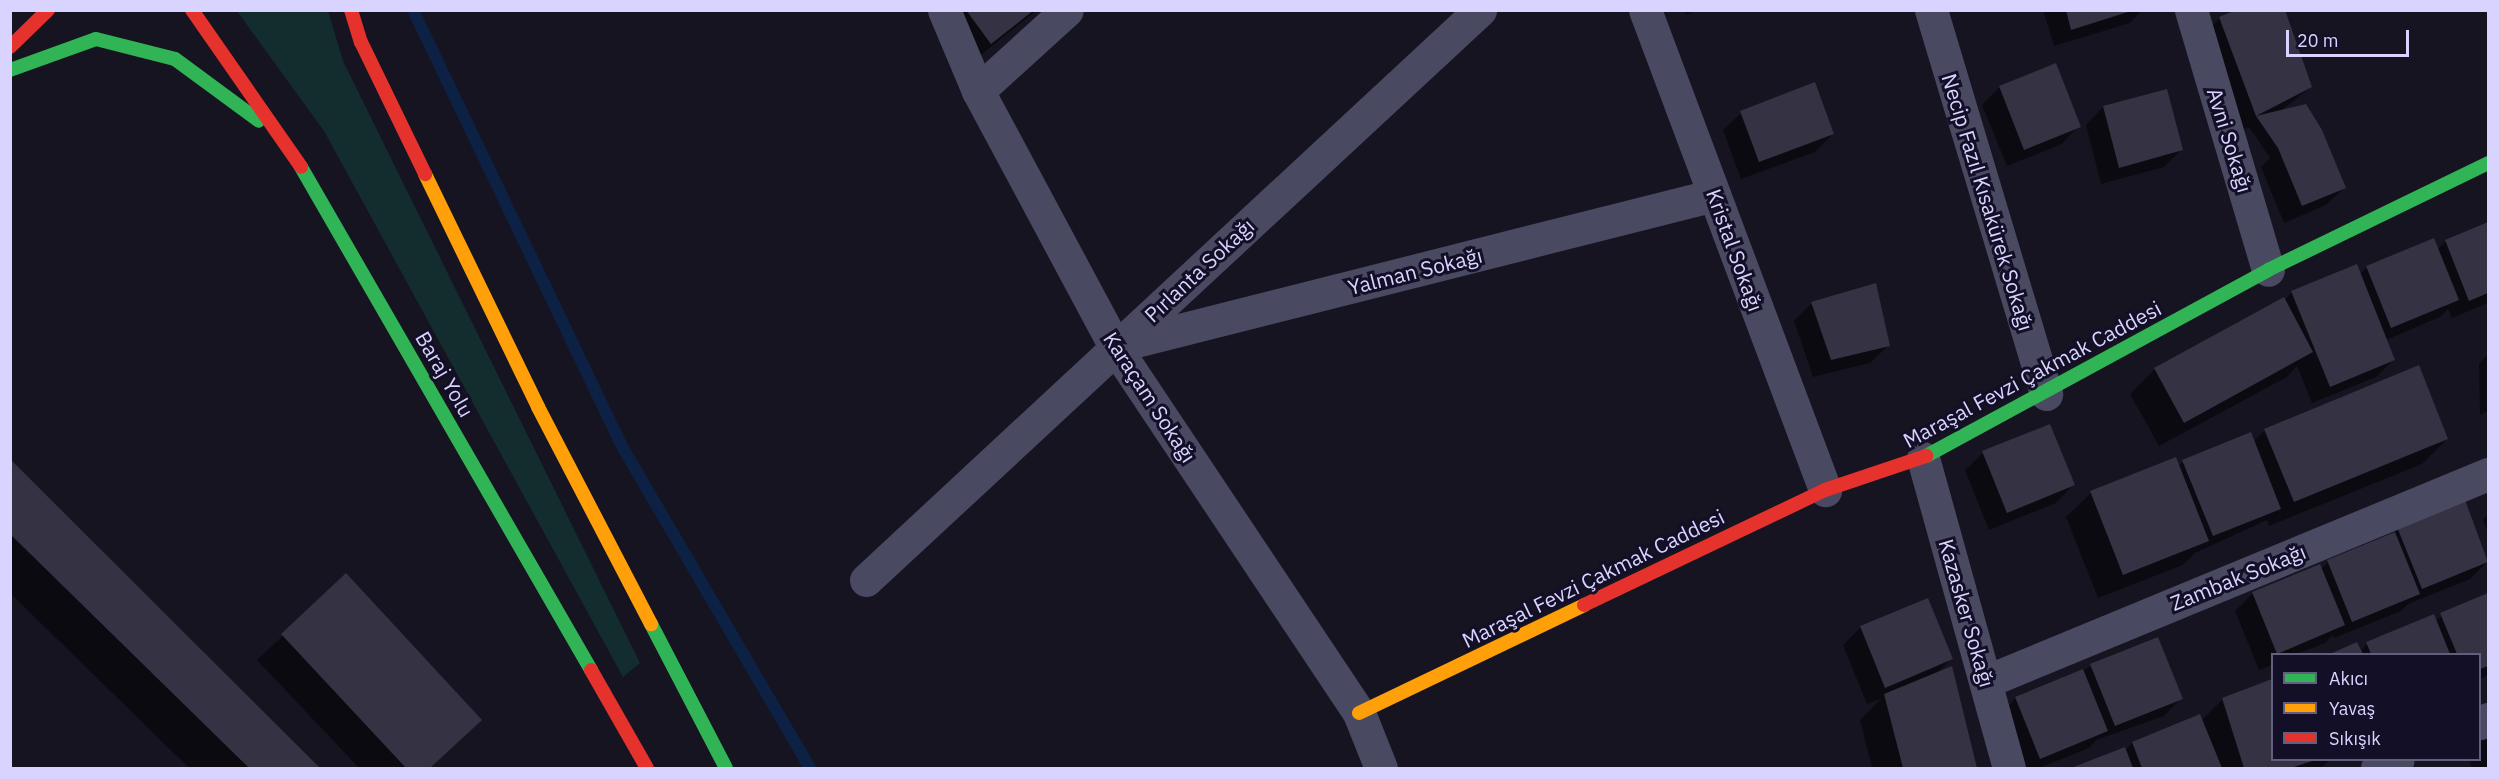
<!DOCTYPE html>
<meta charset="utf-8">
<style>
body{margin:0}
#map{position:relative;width:2499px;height:779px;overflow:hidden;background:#161421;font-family:"IBM Plex Sans",sans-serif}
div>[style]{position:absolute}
.green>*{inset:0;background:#132c2d}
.shadow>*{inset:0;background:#0007}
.stream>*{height:12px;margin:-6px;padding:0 6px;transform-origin:6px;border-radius:6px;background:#0d2144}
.building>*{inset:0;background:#343243}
.street>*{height:33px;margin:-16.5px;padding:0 16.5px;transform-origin:16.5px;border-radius:16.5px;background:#4a4962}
.fast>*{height:14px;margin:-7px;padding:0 7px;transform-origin:7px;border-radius:7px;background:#30b455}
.slow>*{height:14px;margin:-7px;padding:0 7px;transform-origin:7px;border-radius:7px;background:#ff9f0a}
.jam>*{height:14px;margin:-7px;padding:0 7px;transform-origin:7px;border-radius:7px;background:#e5322d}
span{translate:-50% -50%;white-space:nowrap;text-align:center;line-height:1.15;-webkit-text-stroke:6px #130f26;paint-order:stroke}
.street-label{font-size:21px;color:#d9d4ff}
.frame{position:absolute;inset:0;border:12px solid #d9d4ff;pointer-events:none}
.legend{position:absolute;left:2271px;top:653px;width:210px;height:108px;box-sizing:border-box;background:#130f26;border:2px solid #625e7d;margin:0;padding:8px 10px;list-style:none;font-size:18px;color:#d9d4ff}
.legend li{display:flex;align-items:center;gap:12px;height:30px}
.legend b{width:30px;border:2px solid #625e7d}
.scale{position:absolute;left:2286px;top:30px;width:123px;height:27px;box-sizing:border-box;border:3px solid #d9d4ff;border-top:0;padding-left:8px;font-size:18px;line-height:21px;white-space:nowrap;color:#d9d4ff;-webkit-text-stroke:4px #130f26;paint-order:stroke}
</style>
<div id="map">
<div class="green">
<div style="clip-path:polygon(237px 11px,328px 11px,343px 61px,640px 663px,623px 677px,324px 131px)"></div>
</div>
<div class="shadow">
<div style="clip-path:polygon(934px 10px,1037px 10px,973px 61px)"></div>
<div style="clip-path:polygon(1684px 10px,1698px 10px,1686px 15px)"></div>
<div style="clip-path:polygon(2043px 10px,2142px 10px,2130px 23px,2054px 46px)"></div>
<div style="clip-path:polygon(2220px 18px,2311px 87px,2282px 110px,2344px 188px,2326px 205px,2284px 223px,2261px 167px,2270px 158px,2249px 127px,2238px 132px,2202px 36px)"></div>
<div style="clip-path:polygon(2000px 87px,2079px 126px,2062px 144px,2007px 166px,1982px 105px)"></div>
<div style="clip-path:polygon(2103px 107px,2182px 149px,2164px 167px,2101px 184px,2086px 125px)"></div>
<div style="clip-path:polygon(1741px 113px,1833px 134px,1815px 152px,1741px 179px,1723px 130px)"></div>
<div style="clip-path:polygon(2488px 223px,2488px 303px,2452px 318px,2448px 309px,2440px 317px,2386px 340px,2394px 359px,2376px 377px,2312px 403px,2297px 366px,2287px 377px,2159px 446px,2130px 394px,2155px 369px,2284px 301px,2292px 292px,2360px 274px,2367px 267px,2433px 240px,2437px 250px,2446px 241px)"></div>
<div style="clip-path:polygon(1812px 303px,1888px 346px,1870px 363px,1813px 377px,1794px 321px)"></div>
<div style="clip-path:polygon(2488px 354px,2488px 411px,2480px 415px,2479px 364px)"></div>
<div style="clip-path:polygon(2265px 430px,2447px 439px,2422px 464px,2269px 526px,2267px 520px,2195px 553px,2183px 565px,2098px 598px,2066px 517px,2091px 493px,2175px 459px,2178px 466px,2183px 462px,2253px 442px)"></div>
<div style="clip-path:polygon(1983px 453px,2073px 485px,2056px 503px,1989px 530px,1965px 470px)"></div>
<div style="clip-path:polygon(10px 461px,318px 768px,189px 768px,10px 593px)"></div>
<div style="clip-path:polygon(2464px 502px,2488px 561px,2470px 579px,2408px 604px,2401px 611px,2334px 638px,2333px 635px,2325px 643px,2297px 654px,2272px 654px,2272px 665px,2259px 670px,2235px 611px,2253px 593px,2321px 569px,2328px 562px,2390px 536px,2398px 529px)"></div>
<div style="clip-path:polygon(2488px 515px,2488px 533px,2483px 520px)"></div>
<div style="clip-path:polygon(346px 576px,455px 744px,429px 768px,359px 768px,257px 660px)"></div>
<div style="clip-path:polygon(2488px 595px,2488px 675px,2480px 679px,2480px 654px,2334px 654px,2356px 644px,2360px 651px,2367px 644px,2435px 620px)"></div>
<div style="clip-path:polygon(1861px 627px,1951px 659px,1937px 673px,1951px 668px,1975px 768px,1872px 768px,1860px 720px,1881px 699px,1867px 704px,1843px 645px)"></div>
<div style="clip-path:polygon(2157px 639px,2181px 698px,2164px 716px,2096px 740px,2089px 748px,2039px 768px,2019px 768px,1998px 716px,2016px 698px)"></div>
<div style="clip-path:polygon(2272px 681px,2272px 760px,2330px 760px,2321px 768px,2075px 768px,2125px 751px,2132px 743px,2199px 716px,2201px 721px,2223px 699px)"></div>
<div style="clip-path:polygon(2488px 735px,2488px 768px,2472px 768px,2469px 760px,2480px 760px,2480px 742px)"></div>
</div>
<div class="stream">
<div style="left:413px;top:10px;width:486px;rotate:64.4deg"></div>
<div style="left:623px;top:448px;width:371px;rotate:59.7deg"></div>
</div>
<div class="building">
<div style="clip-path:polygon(966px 10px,1034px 10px,991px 44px)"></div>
<div style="clip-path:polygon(2066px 10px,2131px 10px,2131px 11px,2071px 30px)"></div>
<div style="clip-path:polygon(2236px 10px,2285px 10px,2312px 87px,2256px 116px,2306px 104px,2322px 130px,2346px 188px,2302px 206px,2278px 148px,2256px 116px,2219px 17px)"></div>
<div style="clip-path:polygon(2056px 63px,2081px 127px,2024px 150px,1999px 86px)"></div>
<div style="clip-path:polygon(1815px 82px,1834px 134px,1759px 162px,1740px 111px)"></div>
<div style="clip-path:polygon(2167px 89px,2183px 150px,2119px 168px,2103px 106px)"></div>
<div style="clip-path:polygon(2488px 222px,2488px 293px,2469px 301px,2445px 240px)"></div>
<div style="clip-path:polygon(2434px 238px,2459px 300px,2391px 328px,2366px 266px)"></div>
<div style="clip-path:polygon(2357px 264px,2395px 360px,2330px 387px,2291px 291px)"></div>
<div style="clip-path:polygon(1876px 283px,1890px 346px,1831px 360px,1811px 302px)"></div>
<div style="clip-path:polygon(2284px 297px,2313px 352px,2184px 423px,2154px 368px)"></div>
<div style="clip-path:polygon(2419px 365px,2448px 439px,2294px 502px,2264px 429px)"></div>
<div style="clip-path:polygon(2050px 424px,2075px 485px,2007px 513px,1982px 451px)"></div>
<div style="clip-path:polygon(2251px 432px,2281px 509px,2213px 536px,2182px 460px)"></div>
<div style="clip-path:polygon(2176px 457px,2209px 541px,2123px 575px,2090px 491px)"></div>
<div style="clip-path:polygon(10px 459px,320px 768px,249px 768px,10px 534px)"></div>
<div style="clip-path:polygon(2465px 500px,2488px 562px,2422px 589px,2397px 527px)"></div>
<div style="clip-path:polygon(2395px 532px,2420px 594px,2352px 622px,2327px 560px)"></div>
<div style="clip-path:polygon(2320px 564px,2345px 625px,2277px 654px,2252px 592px)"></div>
<div style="clip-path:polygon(346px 573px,482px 720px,430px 768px,406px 768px,281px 634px)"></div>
<div style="clip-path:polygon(2488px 593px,2488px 666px,2480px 669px,2480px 654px,2457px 654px,2440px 613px)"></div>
<div style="clip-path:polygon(1928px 598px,1953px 659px,1885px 688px,1860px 626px)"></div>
<div style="clip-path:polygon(2434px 614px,2450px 654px,2371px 654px,2366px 642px)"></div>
<div style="clip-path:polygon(2158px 637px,2183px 699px,2115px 726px,2090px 664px)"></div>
<div style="clip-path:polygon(2357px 642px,2363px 654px,2330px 654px)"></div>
<div style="clip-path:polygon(1952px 666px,1977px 768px,1903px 768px,1884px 694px)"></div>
<div style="clip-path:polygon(2083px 669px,2108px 731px,2040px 759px,2015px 697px)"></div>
<div style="clip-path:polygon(2272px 679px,2272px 760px,2315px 760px,2291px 768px,2244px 768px,2222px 698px)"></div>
<div style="clip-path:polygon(2200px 714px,2222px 768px,2142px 768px,2132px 742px)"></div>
<div style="clip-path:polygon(2125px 747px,2133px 768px,2071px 768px)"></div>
</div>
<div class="street">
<div style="left:944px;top:10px;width:88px;rotate:67.2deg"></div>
<div style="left:978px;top:91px;width:290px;rotate:61.8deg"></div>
<div style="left:1115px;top:347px;width:440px;rotate:56.3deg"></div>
<div style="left:1359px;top:713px;width:59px;rotate:68.2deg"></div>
<div style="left:1645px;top:10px;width:513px;rotate:69.44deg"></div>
<div style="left:1931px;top:10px;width:401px;rotate:73.3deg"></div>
<div style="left:2191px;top:10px;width:271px;rotate:73.5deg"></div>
<div style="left:978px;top:91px;width:120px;rotate:-42.3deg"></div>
<div style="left:1120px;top:345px;width:613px;rotate:-14.17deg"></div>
<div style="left:1923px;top:458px;width:322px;rotate:74.5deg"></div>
<div style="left:866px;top:580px;width:838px;rotate:-42.87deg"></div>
<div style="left:1987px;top:681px;width:542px;rotate:-22.45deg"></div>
<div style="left:2480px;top:723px;width:9px;rotate:-27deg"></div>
<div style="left:2377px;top:768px;width:22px;rotate:-21deg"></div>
</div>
<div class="fast">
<div style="left:10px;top:70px;width:91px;rotate:-19.8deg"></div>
<div style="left:96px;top:39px;width:81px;rotate:14.2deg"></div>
<div style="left:175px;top:59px;width:104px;rotate:36.4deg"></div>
<div style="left:301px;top:167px;width:581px;rotate:60.03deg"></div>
<div style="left:1926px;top:456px;width:389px;rotate:-28.5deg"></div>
<div style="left:2268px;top:270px;width:245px;rotate:-25.9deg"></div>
<div style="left:651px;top:624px;width:162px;rotate:62.5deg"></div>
</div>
<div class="slow">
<div style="left:425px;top:174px;width:259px;rotate:64.1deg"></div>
<div style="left:538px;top:407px;width:245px;rotate:62.5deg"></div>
<div style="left:1359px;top:713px;width:250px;rotate:-25.6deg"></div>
</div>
<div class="jam">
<div style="left:192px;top:10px;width:191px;rotate:55.2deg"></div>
<div style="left:351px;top:10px;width:34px;rotate:73deg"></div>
<div style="left:361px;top:42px;width:147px;rotate:64.1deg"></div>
<div style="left:10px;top:47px;width:53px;rotate:-44.2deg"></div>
<div style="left:1584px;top:605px;width:267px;rotate:-25.5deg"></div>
<div style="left:1825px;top:490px;width:107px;rotate:-18.6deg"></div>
<div style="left:591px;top:670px;width:113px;rotate:60.3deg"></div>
</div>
<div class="street-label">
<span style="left:2230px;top:140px;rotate:73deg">Avni Sokağı</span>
<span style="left:1988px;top:202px;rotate:73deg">Necip Fazıl Kısakürek Sokağı</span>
<span style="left:1735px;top:250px;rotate:70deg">Kristal Sokağı</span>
<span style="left:1199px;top:270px;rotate:-43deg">Pırlanta Sokağı</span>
<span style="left:1415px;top:271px;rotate:-14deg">Yalman Sokağı</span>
<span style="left:445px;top:374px;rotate:60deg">Baraj Yolu</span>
<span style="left:2032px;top:374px;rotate:-28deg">Maraşal Fevzi Çakmak Caddesi</span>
<span style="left:1150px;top:397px;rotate:57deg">Karaçam Sokağı</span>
<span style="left:2238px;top:577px;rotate:-22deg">Zambak Sokağı</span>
<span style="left:1593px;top:578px;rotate:-26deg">Maraşal Fevzi Çakmak Caddesi</span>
<span style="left:1967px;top:613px;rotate:74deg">Kazasker Sokağı</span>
</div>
<div class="frame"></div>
<ul class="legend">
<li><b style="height:8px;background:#30b455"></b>Akıcı</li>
<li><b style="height:8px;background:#ff9f0a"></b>Yavaş</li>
<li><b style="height:8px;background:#e5322d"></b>Sıkışık</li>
</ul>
<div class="scale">20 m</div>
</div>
